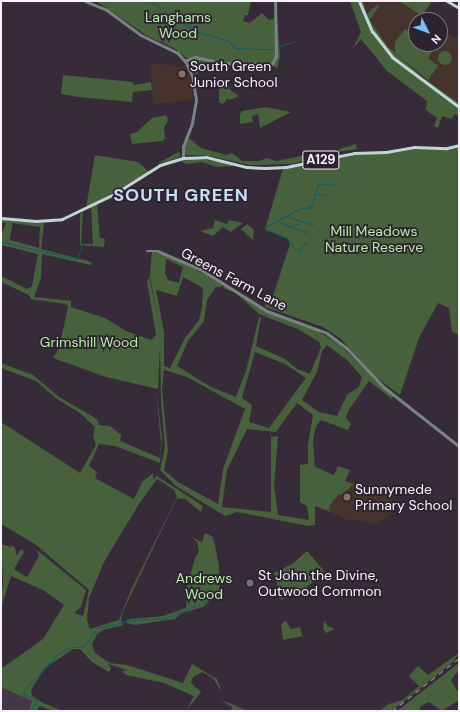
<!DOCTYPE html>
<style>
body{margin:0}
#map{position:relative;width:460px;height:712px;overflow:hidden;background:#372b3a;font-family:"DM Sans",sans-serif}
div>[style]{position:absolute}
.built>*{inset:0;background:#453549}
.education>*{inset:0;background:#46332d}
.green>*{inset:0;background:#46613b}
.round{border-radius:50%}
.stream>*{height:1px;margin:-0.5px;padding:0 0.5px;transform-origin:0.5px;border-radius:0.5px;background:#0d5d6e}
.minor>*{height:2.5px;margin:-1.25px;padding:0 1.25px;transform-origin:1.25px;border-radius:1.25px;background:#788382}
.major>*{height:3px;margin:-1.5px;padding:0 1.5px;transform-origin:1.5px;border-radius:1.5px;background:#bfd6d4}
.rail>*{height:1px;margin-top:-0.5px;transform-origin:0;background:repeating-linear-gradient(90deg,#998f9b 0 5px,transparent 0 10px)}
.dots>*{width:11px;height:11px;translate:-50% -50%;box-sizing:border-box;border:2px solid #2d2230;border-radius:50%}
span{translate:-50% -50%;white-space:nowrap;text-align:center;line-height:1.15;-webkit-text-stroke:3.5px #2d2230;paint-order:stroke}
.shield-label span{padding:1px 3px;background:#2d2230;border:1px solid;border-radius:3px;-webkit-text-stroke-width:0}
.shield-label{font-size:13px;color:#f9f1fb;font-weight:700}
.park-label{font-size:14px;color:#baeca7}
.poi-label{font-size:14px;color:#f9f1fb}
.left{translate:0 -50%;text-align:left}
.street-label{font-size:14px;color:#f9f1fb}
.district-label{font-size:18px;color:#c7dff5;font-weight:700;letter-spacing:1px}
.frame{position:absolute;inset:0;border:2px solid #f9f1fb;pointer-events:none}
.north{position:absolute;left:408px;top:12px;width:40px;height:40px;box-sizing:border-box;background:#2d2230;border:1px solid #7f7581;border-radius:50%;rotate:132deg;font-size:11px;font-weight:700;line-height:16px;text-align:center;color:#f9f1fb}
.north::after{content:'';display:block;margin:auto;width:14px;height:18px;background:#7bbef8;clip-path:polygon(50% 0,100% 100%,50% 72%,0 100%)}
</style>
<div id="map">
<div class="built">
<div style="clip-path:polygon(1px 687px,32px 701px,31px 711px,1px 711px)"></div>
</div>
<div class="education">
<div style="clip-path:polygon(362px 1px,399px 1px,427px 20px,416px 20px,416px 44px,440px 44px,440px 29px,455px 38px,459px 34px,459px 104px,400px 61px,385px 46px)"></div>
<div style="clip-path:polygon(150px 63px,187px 67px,192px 83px,193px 100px,153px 104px)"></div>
<div style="clip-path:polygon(338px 466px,350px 470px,345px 481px,367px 488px,369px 483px,375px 486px,374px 491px,383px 495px,391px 491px,394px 511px,376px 525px,352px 519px,351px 521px,301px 500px,314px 468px,334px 475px)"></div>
</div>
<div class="green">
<div style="clip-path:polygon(96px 1px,251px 1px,248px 15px,245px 15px,243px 21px,250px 23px,262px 13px,269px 20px,274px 19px,276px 1px,280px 56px,277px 69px,272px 64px,226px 63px,224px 65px,206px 62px,196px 75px,189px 60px,174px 48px,149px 37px)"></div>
<div style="clip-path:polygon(350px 1px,359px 1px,368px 21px,360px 1px,363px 1px,367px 14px,378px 4px,379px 6px,370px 20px,387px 46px,422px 77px,459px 103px,459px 105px,457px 104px,459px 117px,455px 114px,451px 119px,442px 116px,438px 128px,434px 126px,437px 118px,426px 110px,427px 101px,387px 71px,361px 39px,353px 48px,361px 32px)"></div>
<div style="clip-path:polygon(399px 1px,432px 1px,422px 16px)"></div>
<div style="clip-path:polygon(405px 29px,416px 37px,416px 44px,425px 44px,433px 50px,428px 58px,438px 66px,428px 80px,395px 53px,395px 42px)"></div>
<div class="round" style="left:438px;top:51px;width:14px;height:14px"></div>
<div style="clip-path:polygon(63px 75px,133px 82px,133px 85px,151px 82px,152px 90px,133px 92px,132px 102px,78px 97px,61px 94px)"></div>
<div style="clip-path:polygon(219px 85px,229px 86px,230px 90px,239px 96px,229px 100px,228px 98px,223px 104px,219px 102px)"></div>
<div style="clip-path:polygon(266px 107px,291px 112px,260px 128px,258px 114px,252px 116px,253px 122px,240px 124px,240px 114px,242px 111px)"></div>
<div style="clip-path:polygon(166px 115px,168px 120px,164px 128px,165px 138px,163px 141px,132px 144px,130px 134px,137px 132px,152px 118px)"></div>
<div style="clip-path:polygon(189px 138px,201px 148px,226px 155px,232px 153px,242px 161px,260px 161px,266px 158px,276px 161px,312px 154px,314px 158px,292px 164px,249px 165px,210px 156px,185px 155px,184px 147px)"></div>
<div style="clip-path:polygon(356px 144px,357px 149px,338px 152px,339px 149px)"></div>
<div style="clip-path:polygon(459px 146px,459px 335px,452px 332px,449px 308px,438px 303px,419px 338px,400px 395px,377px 378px,341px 339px,323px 327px,265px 307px,269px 295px,273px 296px,290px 244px,287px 238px,265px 229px,283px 169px,360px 153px,385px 153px,408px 147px,439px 149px)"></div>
<div style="clip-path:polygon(330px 150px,335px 154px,318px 159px,318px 154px)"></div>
<div style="clip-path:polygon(178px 152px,181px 154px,178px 158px,157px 164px)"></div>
<div style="clip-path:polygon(95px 155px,138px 162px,149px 172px,86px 208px)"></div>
<div style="clip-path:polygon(192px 159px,218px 161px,235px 166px,217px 167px,202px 162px,186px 164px,179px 160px)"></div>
<div style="clip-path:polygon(evenodd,97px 204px,100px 238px,105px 239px,104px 247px,80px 245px,80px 214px,97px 204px,91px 208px,93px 244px,81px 244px,83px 212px,91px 208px)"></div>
<div style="clip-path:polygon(evenodd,1px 220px,44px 223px,41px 249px,92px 262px,91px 265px,42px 254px,41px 278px,34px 297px,71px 301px,71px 307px,105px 318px,126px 331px,151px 340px,156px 335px,147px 282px,149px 276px,160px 329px,150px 277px,152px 251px,164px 254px,223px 283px,221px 287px,216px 287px,207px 300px,204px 321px,188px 341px,177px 366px,211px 387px,236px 397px,246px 371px,259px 317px,261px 317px,256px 346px,285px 359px,297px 369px,310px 374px,321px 347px,319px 342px,298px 329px,259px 314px,236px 293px,223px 288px,224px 284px,263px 310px,312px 328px,338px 343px,393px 396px,392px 399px,369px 381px,348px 411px,346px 418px,351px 424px,348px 430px,321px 420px,316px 426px,313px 440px,315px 467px,334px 475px,338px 466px,350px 470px,345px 481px,356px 485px,352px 485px,342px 496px,339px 494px,330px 505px,329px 511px,315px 506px,315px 525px,308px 526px,237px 512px,225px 516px,176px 486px,160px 470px,165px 446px,161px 403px,160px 347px,158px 389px,106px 377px,53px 358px,59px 348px,68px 307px,66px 304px,31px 299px,29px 295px,1px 282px,1px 276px,27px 289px,32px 286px,38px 254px,1px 245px,1px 235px,6px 223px,1px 222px,1px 220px,12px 223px,40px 227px,39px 248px,10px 240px,12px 223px,1px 220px,166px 259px,183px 267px,179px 283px,168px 280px,165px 273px,166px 259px,1px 220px,183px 277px,203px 288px,202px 307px,199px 320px,185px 338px,170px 368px,164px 366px,164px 332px,156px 290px,177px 296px,183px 277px,1px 220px,327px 345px,348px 361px,362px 377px,359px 387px,347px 395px,337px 416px,319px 412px,302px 400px,317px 372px,322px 351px,327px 345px,1px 220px,255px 352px,285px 364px,306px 378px,269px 428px,249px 422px,252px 405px,242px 398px,255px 352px,1px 220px,164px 370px,187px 377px,245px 409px,223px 469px,218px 504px,178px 482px,164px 470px,168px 451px,162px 390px,164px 370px,1px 220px,297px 403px,313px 415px,308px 444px,308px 464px,300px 465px,300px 502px,307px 506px,309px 520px,278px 515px,274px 486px,278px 436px,271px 437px,271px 512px,222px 507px,227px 470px,247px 429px,276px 432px,297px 403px)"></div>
<div style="clip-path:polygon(215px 220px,227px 224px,229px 220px,243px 223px,231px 232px,223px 227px,213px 236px,200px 231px,213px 228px)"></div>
<div style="clip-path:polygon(247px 224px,254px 230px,253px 240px,241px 229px)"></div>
<div style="clip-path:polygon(evenodd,1px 363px,33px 375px,59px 397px,97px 419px,99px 425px,110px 426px,121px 435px,120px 441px,160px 458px,161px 443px,156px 390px,162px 437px,160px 463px,115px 446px,99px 444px,89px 466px,97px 472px,95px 478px,134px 499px,142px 482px,153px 473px,153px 479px,157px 476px,203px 506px,201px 512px,185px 499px,177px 498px,124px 609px,121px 619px,123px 625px,103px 630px,97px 634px,92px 644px,95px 653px,110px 663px,127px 665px,183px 683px,192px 664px,217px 679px,222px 693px,213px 678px,202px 672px,193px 677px,191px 683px,201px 692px,186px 711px,194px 696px,164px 683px,126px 675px,122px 671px,127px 670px,108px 664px,111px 668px,109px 672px,92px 662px,80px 649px,73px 649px,45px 668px,31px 690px,32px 696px,43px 703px,63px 711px,52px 711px,40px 706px,36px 711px,29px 711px,32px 701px,1px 687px,1px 669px,43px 639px,64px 605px,43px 590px,11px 576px,1px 608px,3px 578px,1px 544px,11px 547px,12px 545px,15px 548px,17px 556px,21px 549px,24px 552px,14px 569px,23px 575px,27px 577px,39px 556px,37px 550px,86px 590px,81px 607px,74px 613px,83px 616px,89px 590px,35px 544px,1px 524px,1px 422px,80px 473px,96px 445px,93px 437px,95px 427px,80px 413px,57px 399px,36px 381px,1px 368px,1px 363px,157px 479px,174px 490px,177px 497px,130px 592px,119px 620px,90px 629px,87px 620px,89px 598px,104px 562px,139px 504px,157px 479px)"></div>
<div style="clip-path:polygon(205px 533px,212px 536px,215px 545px,219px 566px,220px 595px,210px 600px,203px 607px,182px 613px,175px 619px,135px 625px,127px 623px,126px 620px,131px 619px,163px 616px,186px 608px,187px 587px,195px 558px,199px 552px,197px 542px,191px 537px,202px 542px)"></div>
<div style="clip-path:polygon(307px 551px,325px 572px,302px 591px,281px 600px,274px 573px,292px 564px)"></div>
<div style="clip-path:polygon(286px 621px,291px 629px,300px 627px,302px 636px,283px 640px,281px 624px)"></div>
<div style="clip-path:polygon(324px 621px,328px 626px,335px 629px,326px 633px,323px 629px)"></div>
<div style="clip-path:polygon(459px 653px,452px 663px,399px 705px,390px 711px,379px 711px,389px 704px,403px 700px,419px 686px,409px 676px,418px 666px,428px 675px)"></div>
<div style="clip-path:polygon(459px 663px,459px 670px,451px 680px,459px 694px,459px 700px,442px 711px,429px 702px,421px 706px,419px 711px,397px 711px)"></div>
<div style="clip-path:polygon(222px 701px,224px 701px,248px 711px,231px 711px,232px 707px)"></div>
</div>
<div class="stream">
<div style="left:149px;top:1px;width:13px;rotate:32deg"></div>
<div style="left:162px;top:9px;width:43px;rotate:32.6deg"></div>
<div style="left:198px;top:32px;width:32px;rotate:16deg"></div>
<div style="left:229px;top:41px;width:9px;rotate:49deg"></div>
<div style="left:235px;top:48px;width:35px;rotate:2deg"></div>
<div style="left:270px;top:49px;width:26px;rotate:-18deg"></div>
<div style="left:315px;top:194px;width:13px;rotate:4deg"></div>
<div style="left:286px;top:216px;width:29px;rotate:18deg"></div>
<div style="left:279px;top:222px;width:30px;rotate:21deg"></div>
<div style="left:288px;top:226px;width:11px;rotate:-10deg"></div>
<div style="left:223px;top:228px;width:6px;rotate:-18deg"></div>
<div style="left:1px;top:242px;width:78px;rotate:12.6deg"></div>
<div style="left:77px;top:259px;width:15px;rotate:-70deg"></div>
<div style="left:299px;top:250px;width:11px;rotate:-45deg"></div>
<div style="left:302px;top:252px;width:8px;rotate:-150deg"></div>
<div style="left:295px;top:248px;width:13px;rotate:-129deg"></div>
<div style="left:287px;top:238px;width:24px;rotate:-158deg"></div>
<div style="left:265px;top:229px;width:2px;rotate:-63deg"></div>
<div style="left:266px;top:227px;width:37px;rotate:-29deg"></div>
<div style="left:298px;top:209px;width:13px;rotate:-9deg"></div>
<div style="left:311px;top:207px;width:24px;rotate:-73deg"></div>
<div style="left:318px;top:184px;width:19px;rotate:3deg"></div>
<div style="left:31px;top:711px;width:12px;rotate:-59deg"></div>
<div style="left:37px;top:701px;width:16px;rotate:-150deg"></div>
<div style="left:23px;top:693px;width:15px;rotate:-53deg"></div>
<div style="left:32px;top:681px;width:39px;rotate:-46deg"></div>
<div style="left:59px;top:653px;width:14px;rotate:-25deg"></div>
<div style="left:72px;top:647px;width:11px"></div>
<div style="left:83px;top:647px;width:24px;rotate:-54deg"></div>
<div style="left:97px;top:628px;width:36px;rotate:-13deg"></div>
<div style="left:132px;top:620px;width:34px;rotate:-3deg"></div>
<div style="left:166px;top:618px;width:63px;rotate:-22.5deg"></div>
</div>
<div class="minor">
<div style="left:85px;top:1px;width:24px;rotate:22deg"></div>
<div style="left:107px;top:10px;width:42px;rotate:36.3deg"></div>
<div style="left:141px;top:35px;width:41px;rotate:25.9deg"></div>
<div style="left:178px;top:53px;width:11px;rotate:49deg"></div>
<div style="left:185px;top:61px;width:11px;rotate:-22deg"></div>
<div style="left:195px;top:57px;width:29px;rotate:12deg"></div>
<div style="left:223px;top:63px;width:45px;rotate:1.3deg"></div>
<div style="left:268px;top:64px;width:4px"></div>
<div style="left:272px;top:64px;width:9px;rotate:-63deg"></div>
<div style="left:276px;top:56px;width:55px;rotate:-91deg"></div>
<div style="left:183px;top:158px;width:11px;rotate:-90deg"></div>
<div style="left:183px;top:147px;width:26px;rotate:-69deg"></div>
<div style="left:192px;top:123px;width:23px;rotate:-80deg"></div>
<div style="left:196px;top:100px;width:24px;rotate:-99deg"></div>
<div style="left:192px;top:76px;width:17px;rotate:-115deg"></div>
<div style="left:147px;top:251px;width:11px"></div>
<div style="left:158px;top:251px;width:48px;rotate:23.4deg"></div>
<div style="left:202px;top:270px;width:77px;rotate:32.2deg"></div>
<div style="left:267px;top:311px;width:64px;rotate:20.1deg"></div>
<div style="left:327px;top:333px;width:25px;rotate:37deg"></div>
<div style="left:347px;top:348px;width:54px;rotate:46.5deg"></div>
<div style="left:384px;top:387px;width:95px;rotate:38.2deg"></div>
</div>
<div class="major">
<div style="left:359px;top:1px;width:33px;rotate:67deg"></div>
<div style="left:372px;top:31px;width:33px;rotate:52deg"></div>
<div style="left:392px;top:57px;width:84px;rotate:36.7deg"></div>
<div style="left:447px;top:1px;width:14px;rotate:30deg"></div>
<div style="left:1px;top:218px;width:35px;rotate:5deg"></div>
<div style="left:36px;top:221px;width:26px;rotate:-4deg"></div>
<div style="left:62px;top:219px;width:58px;rotate:-25.7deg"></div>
<div style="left:114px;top:194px;width:54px;rotate:-32.2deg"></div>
<div style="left:160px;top:165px;width:24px;rotate:-17deg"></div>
<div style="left:183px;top:158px;width:23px;rotate:-2deg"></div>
<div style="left:206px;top:157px;width:41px;rotate:14deg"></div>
<div style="left:246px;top:167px;width:19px;rotate:3deg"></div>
<div style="left:265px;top:168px;width:21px;rotate:-3deg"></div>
<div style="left:286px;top:167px;width:69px;rotate:-11.6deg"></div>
<div style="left:354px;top:153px;width:32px;rotate:-2deg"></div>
<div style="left:386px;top:152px;width:28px;rotate:-10deg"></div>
<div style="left:414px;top:147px;width:33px;rotate:2deg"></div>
<div style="left:447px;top:148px;width:12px;rotate:-14deg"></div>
</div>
<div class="rail">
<div style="left:392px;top:711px;width:85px;rotate:-38.3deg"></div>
</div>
<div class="dots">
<div style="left:182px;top:74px;background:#8d6e63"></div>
<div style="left:347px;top:497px;background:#8d6e63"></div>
<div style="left:250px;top:583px;background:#6b7280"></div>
</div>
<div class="shield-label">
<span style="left:321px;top:160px">A129</span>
</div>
<div class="park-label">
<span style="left:178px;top:25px">Langhams<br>Wood</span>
<span style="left:374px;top:239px">Mill Meadows<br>Nature Reserve</span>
<span style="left:89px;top:342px">Grimshill Wood</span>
<span style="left:204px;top:586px">Andrews<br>Wood</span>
</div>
<div class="poi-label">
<span class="left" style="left:190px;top:74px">South Green<br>Junior School</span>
<span class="left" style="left:355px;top:497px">Sunnymede<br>Primary School</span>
<span class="left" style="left:258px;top:583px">St John the Divine,<br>Outwood Common</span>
</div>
<div class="street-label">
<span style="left:234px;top:279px;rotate:28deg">Greens Farm Lane</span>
</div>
<div class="district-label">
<span style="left:181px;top:195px">SOUTH GREEN</span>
</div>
<div class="frame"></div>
<div class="north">N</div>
</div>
